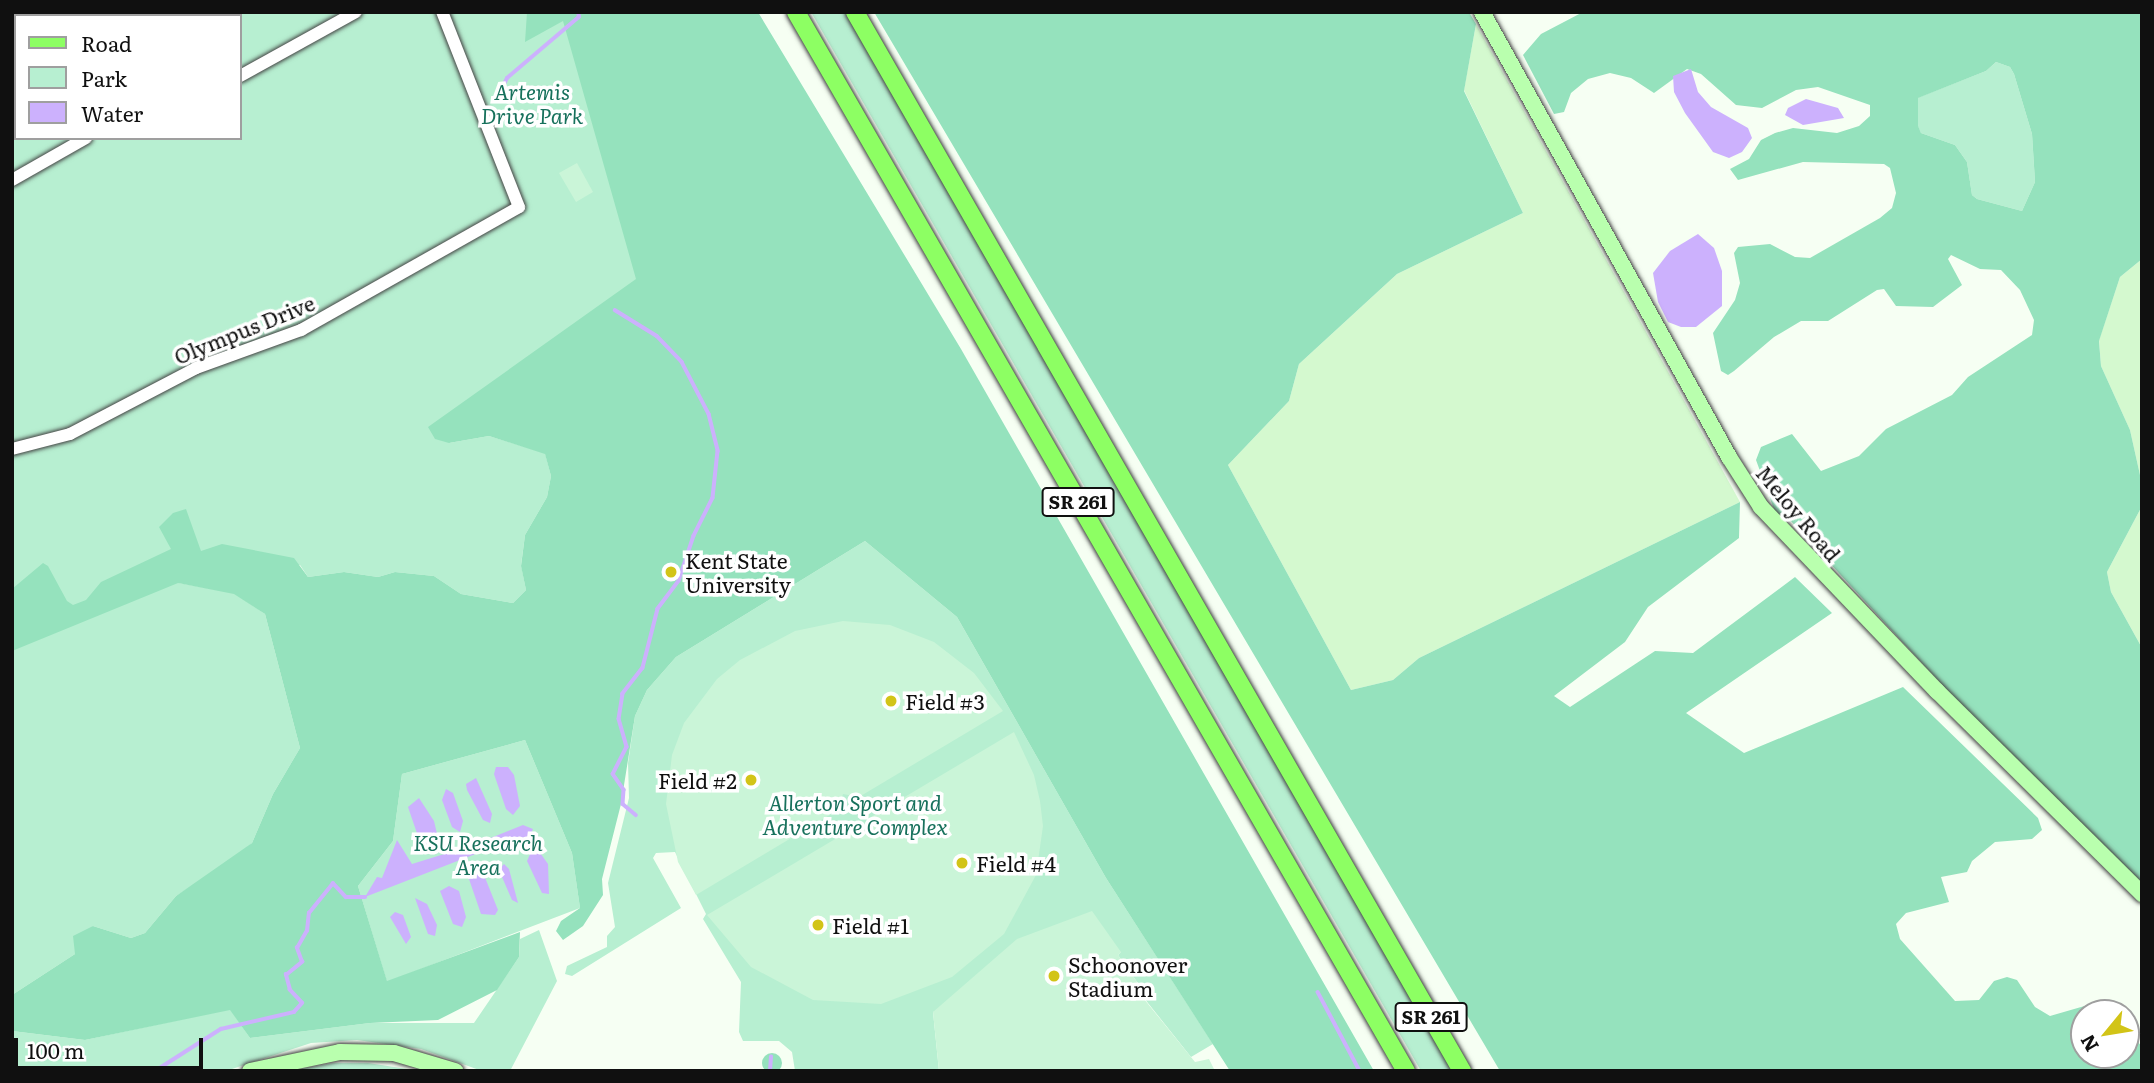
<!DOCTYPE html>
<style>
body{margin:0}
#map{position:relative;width:2154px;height:1083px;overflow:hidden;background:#f6fff3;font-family:Literata,serif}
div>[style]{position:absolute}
.farmland>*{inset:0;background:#d4f9cf}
.green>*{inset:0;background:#b7efd1}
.forest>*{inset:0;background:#95e2bd}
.round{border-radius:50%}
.pitch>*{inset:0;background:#caf5d8}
.water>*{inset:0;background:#ccb1fd}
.stream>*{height:3.5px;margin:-1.75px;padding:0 1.75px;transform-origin:1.75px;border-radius:1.75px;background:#ccb1fd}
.roads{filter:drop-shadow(0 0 2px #434343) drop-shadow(0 0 2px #434343)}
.street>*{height:12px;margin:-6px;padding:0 6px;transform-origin:6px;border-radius:6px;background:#fff}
.secondary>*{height:16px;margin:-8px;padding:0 8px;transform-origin:8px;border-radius:8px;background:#b9ffae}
.primary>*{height:18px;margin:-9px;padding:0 9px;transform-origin:9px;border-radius:9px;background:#8dff63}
.dots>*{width:19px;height:19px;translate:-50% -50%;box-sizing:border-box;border:4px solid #fff;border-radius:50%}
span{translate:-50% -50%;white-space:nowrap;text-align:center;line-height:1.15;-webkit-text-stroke:7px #fff;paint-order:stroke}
.shield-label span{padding:2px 5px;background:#fff;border:2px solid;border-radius:5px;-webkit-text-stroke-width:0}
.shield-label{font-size:19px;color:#101010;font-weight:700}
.park-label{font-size:21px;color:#17715c;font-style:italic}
.street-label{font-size:21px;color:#101010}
.poi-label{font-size:21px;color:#101010}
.left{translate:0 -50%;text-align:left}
.right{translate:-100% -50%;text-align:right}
.frame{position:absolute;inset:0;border:14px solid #101010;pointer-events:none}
.legend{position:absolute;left:14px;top:14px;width:228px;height:126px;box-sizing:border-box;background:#fff;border:2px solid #9f9f9f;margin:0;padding:9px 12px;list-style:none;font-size:21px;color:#101010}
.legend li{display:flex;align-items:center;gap:14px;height:35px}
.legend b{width:35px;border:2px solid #9f9f9f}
.north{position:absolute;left:2070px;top:999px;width:70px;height:70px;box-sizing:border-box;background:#fff;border:2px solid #9f9f9f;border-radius:50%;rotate:240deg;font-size:19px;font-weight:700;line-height:28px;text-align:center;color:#101010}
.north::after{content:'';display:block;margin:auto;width:24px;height:32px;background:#d2c417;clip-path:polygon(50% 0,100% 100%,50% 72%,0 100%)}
.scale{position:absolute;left:14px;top:1038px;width:189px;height:32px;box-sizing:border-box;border:4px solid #101010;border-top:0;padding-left:9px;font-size:21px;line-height:24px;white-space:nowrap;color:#101010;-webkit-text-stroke:5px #fff;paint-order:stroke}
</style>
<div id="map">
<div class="farmland">
<div style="clip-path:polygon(1476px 24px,1740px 502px,1419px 658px,1393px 680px,1351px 690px,1228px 465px,1289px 401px,1299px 364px,1397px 274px,1523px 213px,1464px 90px)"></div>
<div style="clip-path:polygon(2142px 259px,2142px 484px,2130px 430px,2101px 366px,2099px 340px,2120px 277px)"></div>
<div style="clip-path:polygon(2142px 506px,2142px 648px,2111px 592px,2107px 572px)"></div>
</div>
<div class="green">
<div style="clip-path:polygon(evenodd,12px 12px,560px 12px,665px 257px,449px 443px,489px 436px,545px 453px,551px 476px,547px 497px,525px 535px,521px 565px,526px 590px,513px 603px,461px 594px,434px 576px,395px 572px,378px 577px,344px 572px,308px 577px,300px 565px,179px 583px,234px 593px,265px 614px,300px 748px,273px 794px,252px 843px,234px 859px,176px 896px,145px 933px,131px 938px,93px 926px,75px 954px,12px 995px,12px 12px,16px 16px,240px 16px,240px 138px,16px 138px,16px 16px)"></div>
<div style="clip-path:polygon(811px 12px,845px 12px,1455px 1071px,1421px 1071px)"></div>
<div style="clip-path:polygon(1996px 62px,2010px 67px,2014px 74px,2032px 134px,2035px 182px,2022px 211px,1977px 199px,1972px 195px,1967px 162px,1955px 145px,1921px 133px,1918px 127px,1917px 98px,1986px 71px)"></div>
<div style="clip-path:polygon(865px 541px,957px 617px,1106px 878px,1213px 1044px,1191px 1057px,1144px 998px,1147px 996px,1118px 955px,1121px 952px,933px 1012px,939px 1071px,795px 1071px,792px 1052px,779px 1041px,743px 1041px,739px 1032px,741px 982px,703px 919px,706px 914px,675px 852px,656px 853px,653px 858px,681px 908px,572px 976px,565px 974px,567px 966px,607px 947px,607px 936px,615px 927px,608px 883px,629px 798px,628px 763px,635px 716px,647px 690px,676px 657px)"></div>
<div style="clip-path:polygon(525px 740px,572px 853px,580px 908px,387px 982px,358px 886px,393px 841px,402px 774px)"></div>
<div style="clip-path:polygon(539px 930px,557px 981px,510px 1071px,482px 1071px,421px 1049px,357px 1040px,311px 1043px,226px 1071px,24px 1071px,12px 1063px,12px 1031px,85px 1040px,230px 1009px,250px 1038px,370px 1023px,474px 1023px,519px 957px,520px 939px)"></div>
<div style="clip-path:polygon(334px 1063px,368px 1063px,420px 1071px,288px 1071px)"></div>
</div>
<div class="forest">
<div style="clip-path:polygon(527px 12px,758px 12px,961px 349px,1374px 1071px,1230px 1071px,1106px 878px,957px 617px,865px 541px,676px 657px,647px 690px,635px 716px,621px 804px,602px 879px,603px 895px,583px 926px,563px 940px,556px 931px,561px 921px,580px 908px,572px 853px,525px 740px,402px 774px,393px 841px,358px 886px,387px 981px,520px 932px,519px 957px,497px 990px,438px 1020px,370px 1023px,250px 1038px,230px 1010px,85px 1040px,12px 1031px,12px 995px,75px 954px,73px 936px,93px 926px,131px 938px,145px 933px,176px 896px,252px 843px,273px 794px,300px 748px,265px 614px,234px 594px,178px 583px,12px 651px,12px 589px,43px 563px,48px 566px,67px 601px,73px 605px,86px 600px,101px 582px,171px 549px,159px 527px,173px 513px,186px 509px,201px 551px,222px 544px,294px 558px,308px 577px,344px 572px,378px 577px,395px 572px,434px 576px,461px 594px,513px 603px,526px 590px,521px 566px,525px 535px,547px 497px,551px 476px,545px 454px,489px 436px,449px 443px,435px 439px,428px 427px,636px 279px,563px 21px,525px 42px)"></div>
<div style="clip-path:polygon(874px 12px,1469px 12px,1476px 24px,1464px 91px,1523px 213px,1397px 274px,1299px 364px,1289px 401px,1228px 465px,1351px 690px,1393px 680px,1419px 658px,1740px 502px,1739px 538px,1648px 607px,1625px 642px,1554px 696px,1570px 707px,1655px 651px,1693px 653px,1795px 577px,1832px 613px,1686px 713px,1744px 753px,1903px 687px,2038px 818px,2042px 830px,2032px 839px,1995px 842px,1972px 861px,1967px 872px,1941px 877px,1949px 902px,1906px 913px,1896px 924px,1900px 939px,1955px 1001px,1979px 1000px,1994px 981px,2007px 977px,2017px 980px,2035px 1007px,2050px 1016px,2088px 1005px,2099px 1007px,2109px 1013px,2084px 1013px,2084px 1055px,2126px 1055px,2126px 1027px,2142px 1047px,2142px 1071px,1500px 1071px)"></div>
<div style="clip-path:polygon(evenodd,1583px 12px,2142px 12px,2142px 259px,2120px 277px,2099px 341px,2101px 366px,2130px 430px,2142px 484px,2142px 506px,2107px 572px,2111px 592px,2142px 648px,2142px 885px,1968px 713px,1790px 520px,1775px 512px,1756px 460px,1761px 447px,1792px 434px,1821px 471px,1859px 456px,1886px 429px,1952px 395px,1968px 377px,2032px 335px,2034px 320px,2020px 290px,2001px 270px,1980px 269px,1951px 255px,1948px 259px,1962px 285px,1933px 307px,1896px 306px,1884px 289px,1877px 290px,1828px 321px,1801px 321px,1774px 337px,1734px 371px,1728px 375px,1721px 371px,1713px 333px,1735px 300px,1740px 283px,1734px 253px,1738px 247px,1770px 244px,1795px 257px,1810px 258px,1880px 218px,1892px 208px,1896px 193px,1890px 168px,1884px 164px,1803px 162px,1738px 180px,1730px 169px,1749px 159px,1761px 140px,1775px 133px,1793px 128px,1837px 133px,1859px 126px,1870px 116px,1870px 105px,1818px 87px,1796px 90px,1762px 108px,1736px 105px,1701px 74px,1687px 69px,1654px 93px,1631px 78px,1610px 73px,1588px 79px,1571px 93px,1564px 112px,1554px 114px,1523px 55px,1541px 34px,1583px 12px,1996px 62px,2010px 67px,2014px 74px,2032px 134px,2035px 182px,2022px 211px,1977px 199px,1972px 195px,1967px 162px,1955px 145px,1921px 133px,1918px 126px,1918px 98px,1986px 71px,1996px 62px)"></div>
<div class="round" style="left:762px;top:1053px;width:20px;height:20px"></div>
</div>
<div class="pitch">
<div style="clip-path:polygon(577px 163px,593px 192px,576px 202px,559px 173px)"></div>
<div style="clip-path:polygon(843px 621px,890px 625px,934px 642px,974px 673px,1003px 711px,859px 797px,843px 794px,838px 810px,696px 895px,678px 862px,666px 804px,672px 755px,684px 723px,717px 679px,740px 660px,795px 631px)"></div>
<div style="clip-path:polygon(1014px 732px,1034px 775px,1040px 801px,1043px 826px,1036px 875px,1004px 934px,952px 977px,881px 1004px,813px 1000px,751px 967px,707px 915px,852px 829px,866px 833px,871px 817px)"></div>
<div style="clip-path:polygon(1092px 911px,1121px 952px,1118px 955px,1147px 996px,1144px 999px,1195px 1062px,1209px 1059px,1215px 1071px,939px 1071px,933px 1012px,1017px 939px)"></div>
</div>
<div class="water">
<div style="clip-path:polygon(1691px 69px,1698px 92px,1711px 107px,1748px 128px,1752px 138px,1742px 152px,1729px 158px,1713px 152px,1685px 113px,1674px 92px,1673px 76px)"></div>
<div style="clip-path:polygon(1806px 99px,1838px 108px,1844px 118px,1803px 125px,1785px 115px,1788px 108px)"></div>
<div style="clip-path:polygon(1698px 234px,1714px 248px,1722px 271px,1722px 306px,1696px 327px,1681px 327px,1668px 322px,1658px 302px,1653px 273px,1670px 251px)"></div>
<div style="clip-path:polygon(496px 767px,508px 767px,514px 775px,520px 806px,513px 815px,506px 809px,494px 774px)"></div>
<div style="clip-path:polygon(476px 778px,492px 814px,490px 823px,483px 820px,467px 790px,466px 784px)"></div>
<div style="clip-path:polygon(446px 789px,453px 793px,463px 821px,460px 832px,452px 827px,442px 800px)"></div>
<div style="clip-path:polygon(419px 798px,434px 821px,438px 838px,431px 845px,420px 842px,408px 807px)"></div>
<div style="clip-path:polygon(523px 825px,533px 829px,530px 836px,490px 848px,488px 839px)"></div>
<div style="clip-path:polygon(397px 840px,412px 864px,467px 847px,473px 846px,478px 853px,365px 897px,377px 877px,382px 878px)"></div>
<div style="clip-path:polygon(532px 850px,538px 850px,548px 864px,549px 894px,542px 893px,527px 861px)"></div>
<div style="clip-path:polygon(504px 864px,509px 869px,518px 903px,512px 900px,499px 870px)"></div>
<div style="clip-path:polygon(478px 872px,484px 875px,498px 910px,495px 915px,481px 914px,469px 879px)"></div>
<div style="clip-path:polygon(449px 886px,459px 891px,466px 917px,462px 927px,453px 924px,440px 891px)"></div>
<div style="clip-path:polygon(415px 898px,427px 904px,437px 925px,435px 936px,428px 934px)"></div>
<div style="clip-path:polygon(395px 912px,403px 915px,411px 937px,406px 944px,390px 917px)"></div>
</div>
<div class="stream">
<div style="left:501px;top:90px;width:13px;rotate:-63deg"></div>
<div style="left:507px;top:78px;width:94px;rotate:-40.3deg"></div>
<div style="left:579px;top:17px;width:5px;rotate:-101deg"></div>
<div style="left:615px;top:310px;width:49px;rotate:31.8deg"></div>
<div style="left:657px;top:336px;width:36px;rotate:46deg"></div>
<div style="left:682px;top:362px;width:59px;rotate:62.6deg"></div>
<div style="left:709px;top:414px;width:38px;rotate:76deg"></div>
<div style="left:718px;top:451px;width:47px;rotate:96.1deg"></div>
<div style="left:713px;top:498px;width:42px;rotate:116.6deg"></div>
<div style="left:694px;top:536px;width:47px;rotate:108.4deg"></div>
<div style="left:679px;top:581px;width:35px;rotate:127deg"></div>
<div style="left:658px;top:609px;width:61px;rotate:104.3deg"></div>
<div style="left:643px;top:668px;width:33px;rotate:128deg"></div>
<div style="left:623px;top:694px;width:25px;rotate:99deg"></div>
<div style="left:619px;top:719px;width:29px;rotate:74deg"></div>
<div style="left:627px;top:747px;width:30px;rotate:117deg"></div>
<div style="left:613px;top:774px;width:19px;rotate:55deg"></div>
<div style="left:624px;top:790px;width:14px;rotate:94deg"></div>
<div style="left:623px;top:804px;width:17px;rotate:40deg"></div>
<div style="left:1318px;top:992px;width:89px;rotate:62deg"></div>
<div style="left:155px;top:1071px;width:78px;rotate:-32.5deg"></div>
<div style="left:221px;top:1029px;width:75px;rotate:-13.1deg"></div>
<div style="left:294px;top:1012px;width:12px;rotate:-48deg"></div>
<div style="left:302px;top:1003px;width:18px;rotate:-133deg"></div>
<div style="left:290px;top:990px;width:16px;rotate:-105deg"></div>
<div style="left:286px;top:975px;width:21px;rotate:-39deg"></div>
<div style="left:302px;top:962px;width:15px;rotate:-110deg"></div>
<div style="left:297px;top:948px;width:20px;rotate:-60deg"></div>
<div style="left:307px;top:931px;width:18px;rotate:-84deg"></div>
<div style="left:309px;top:913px;width:38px;rotate:-51deg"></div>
<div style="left:333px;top:883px;width:19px;rotate:47deg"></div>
<div style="left:346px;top:897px;width:19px"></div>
<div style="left:770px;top:1071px;width:14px;rotate:-86deg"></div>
</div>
<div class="roads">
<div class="street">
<div style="left:240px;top:76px;width:132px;rotate:-28.9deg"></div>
<div style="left:12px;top:180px;width:85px;rotate:-29.6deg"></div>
<div style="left:12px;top:449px;width:60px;rotate:-14.5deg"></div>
<div style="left:70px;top:434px;width:142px;rotate:-27.6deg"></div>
<div style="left:196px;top:368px;width:112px;rotate:-19.9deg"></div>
<div style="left:301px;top:330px;width:250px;rotate:-29.4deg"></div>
<div style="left:519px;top:207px;width:210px;rotate:-111.5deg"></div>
</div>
<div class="secondary">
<div style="left:1482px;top:12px;width:509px;rotate:60.97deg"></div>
<div style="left:1729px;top:457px;width:59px;rotate:57.4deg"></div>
<div style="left:1761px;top:507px;width:255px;rotate:46.3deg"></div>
<div style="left:1937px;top:691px;width:289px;rotate:44.7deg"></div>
<div style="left:250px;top:1071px;width:92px;rotate:-11.9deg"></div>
<div style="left:340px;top:1052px;width:54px;rotate:1.1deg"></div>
<div style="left:394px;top:1053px;width:64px;rotate:16.4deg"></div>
</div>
<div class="primary">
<div style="left:796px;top:12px;width:1222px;rotate:60.06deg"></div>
<div style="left:855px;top:12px;width:1221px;rotate:60.18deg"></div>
</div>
</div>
<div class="dots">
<div style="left:671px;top:572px;background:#d2c417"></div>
<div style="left:891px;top:701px;background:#d2c417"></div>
<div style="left:751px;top:780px;background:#d2c417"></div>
<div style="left:962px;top:863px;background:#d2c417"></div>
<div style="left:818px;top:925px;background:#d2c417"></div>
<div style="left:1054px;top:976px;background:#d2c417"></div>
</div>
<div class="shield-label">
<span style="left:1078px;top:502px">SR 261</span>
<span style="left:1431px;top:1017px">SR 261</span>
</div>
<div class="park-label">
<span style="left:532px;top:103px">Artemis<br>Drive Park</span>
<span style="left:855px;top:814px">Allerton Sport and<br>Adventure Complex</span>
<span style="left:478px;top:854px">KSU Research<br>Area</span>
</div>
<div class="street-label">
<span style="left:244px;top:329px;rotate:-22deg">Olympus Drive</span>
<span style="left:1799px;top:513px;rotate:50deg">Meloy Road</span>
</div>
<div class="poi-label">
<span class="left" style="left:685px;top:572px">Kent State<br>University</span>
<span class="left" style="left:905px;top:701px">Field #3</span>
<span class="right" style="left:737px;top:780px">Field #2</span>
<span class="left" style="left:976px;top:863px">Field #4</span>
<span class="left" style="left:832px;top:925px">Field #1</span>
<span class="left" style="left:1068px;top:976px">Schoonover<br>Stadium</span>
</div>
<div class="frame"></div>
<ul class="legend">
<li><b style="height:9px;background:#8dff63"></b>Road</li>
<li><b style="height:19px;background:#b7efd1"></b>Park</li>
<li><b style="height:19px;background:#ccb1fd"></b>Water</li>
</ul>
<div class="north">N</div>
<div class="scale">100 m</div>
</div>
